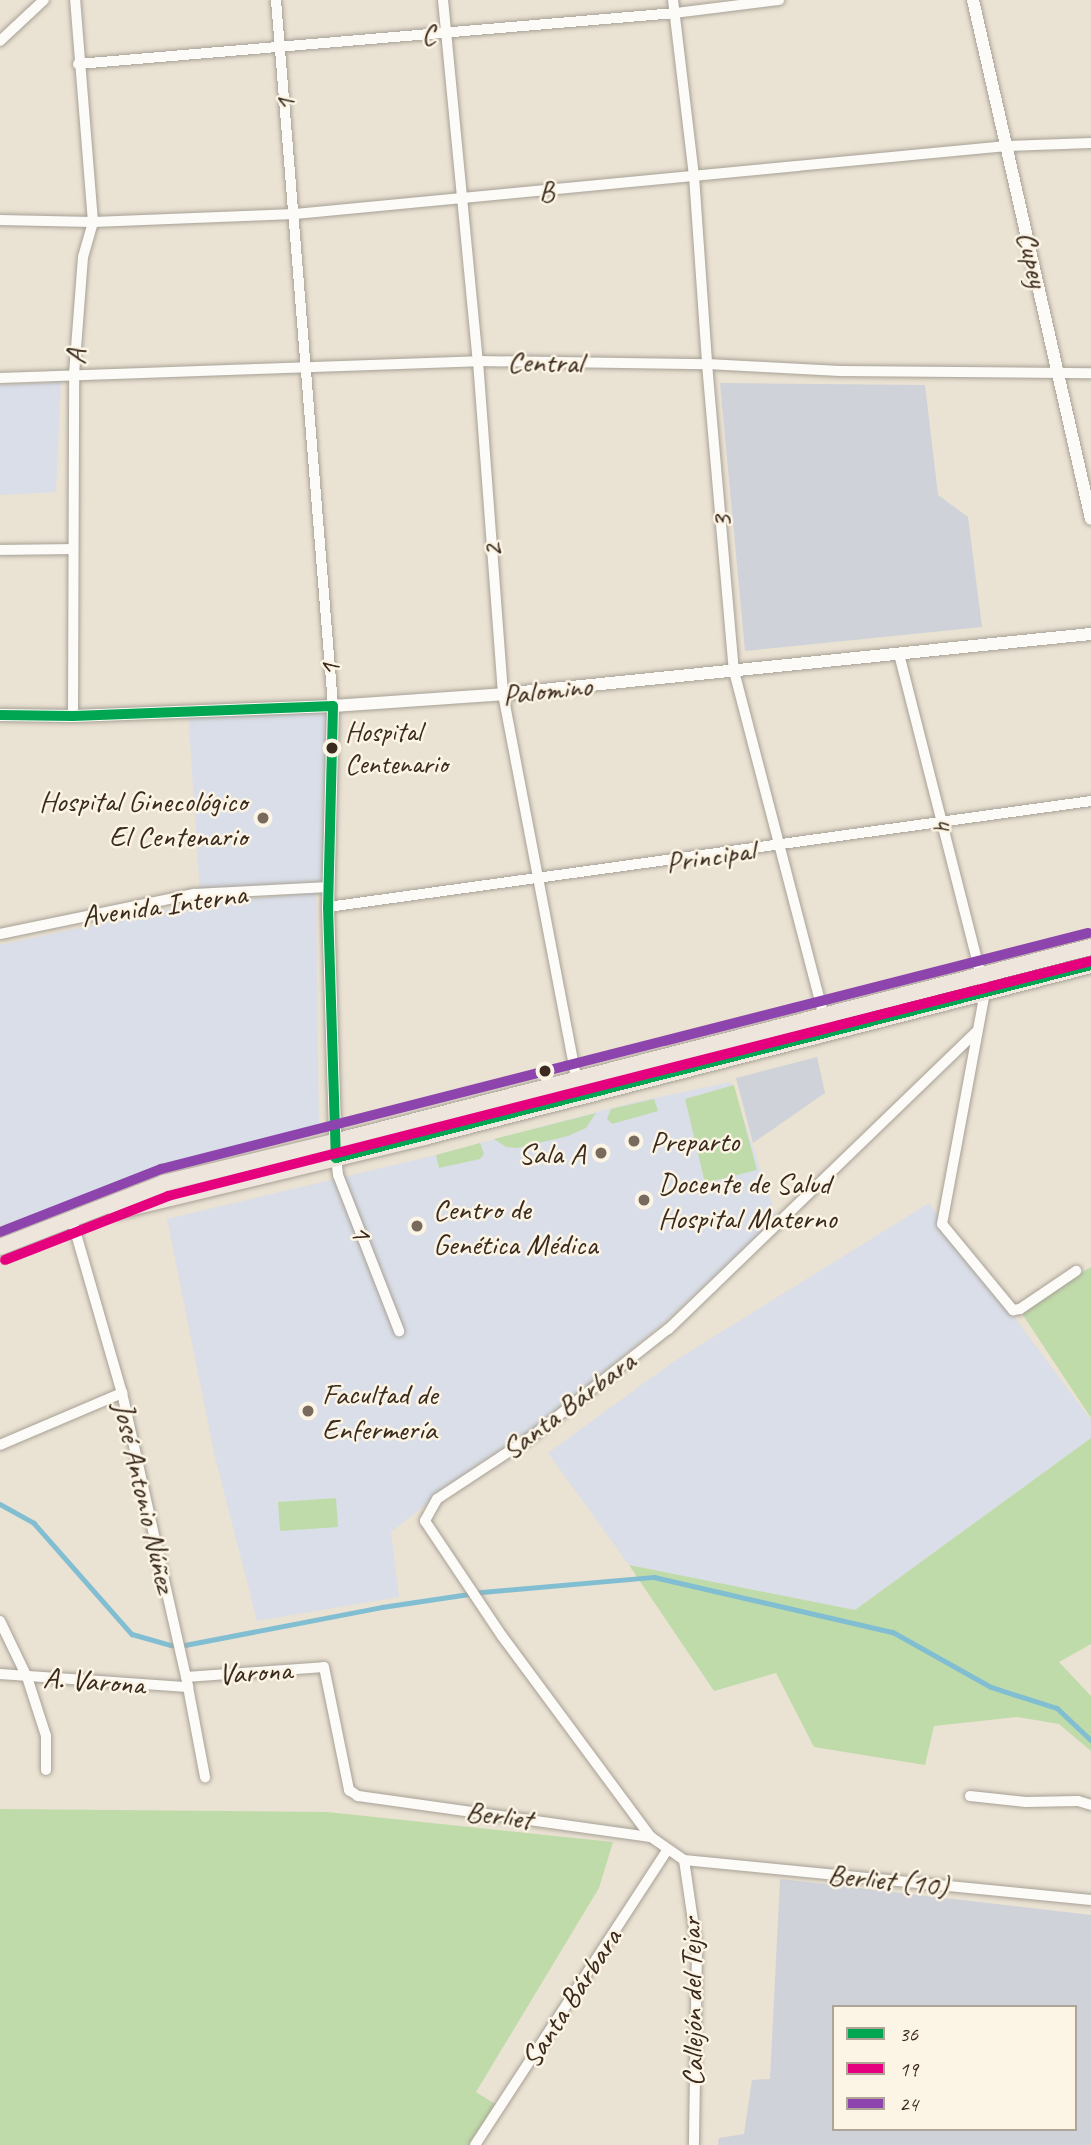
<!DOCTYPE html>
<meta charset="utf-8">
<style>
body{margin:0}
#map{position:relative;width:1091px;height:2145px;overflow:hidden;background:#eae2d3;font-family:Caveat,sans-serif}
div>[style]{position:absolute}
.built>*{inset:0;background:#dadee8}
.industrial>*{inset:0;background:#cfd2d9}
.green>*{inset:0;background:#c0dbaa}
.stream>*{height:4.5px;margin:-2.25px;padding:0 2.25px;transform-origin:2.25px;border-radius:2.25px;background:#82bed2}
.roads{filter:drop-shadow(0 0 2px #a7a196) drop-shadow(0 0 2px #a7a196)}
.minor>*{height:10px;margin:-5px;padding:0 5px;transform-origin:5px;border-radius:5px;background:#fcfbf8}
.tertiary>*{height:12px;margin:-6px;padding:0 6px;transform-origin:6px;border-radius:6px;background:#fcfbf8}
.primary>*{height:16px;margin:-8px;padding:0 8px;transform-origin:8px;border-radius:8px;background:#eee5dd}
.bus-1>*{height:10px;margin:-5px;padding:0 5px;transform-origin:5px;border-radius:5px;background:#00a651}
.bus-2>*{height:10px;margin:-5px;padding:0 5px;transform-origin:5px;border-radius:5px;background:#e5007d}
.bus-3>*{height:10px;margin:-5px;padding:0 5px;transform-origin:5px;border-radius:5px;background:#8e44ad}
.dots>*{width:19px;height:19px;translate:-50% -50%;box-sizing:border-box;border:4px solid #fcf5e5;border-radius:50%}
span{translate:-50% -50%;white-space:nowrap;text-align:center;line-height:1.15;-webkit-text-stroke:5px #fcf5e5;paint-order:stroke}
.bus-label{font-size:28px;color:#3b2a1e}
.left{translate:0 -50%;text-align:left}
.street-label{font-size:30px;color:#3b2a1e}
.poi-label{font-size:30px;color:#3b2a1e}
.right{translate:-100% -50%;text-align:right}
.legend{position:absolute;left:832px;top:2005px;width:245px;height:126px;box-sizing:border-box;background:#fcf5e5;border:2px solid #afa495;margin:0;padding:9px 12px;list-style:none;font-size:21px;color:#3b2a1e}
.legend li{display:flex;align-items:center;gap:14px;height:35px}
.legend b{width:35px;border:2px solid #afa495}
</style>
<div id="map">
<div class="built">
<div style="clip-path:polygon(61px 382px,56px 492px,0 495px,0 385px)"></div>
<div style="clip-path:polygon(333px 706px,329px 887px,200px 894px,188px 711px)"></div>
<div style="clip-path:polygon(316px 893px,319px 1131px,169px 1168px,0 1226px,0 945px,197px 903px)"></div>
<div style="clip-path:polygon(731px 1082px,777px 1218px,667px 1320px,531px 1431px,478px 1464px,391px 1532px,399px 1597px,257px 1621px,215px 1457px,167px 1219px,436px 1155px,635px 1102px)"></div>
<div style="clip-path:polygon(929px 1203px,1091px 1420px,1091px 1438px,855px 1610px,629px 1565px,548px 1453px,673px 1362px)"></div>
</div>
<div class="industrial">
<div style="clip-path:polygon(720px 383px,925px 385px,938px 495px,968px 517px,982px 627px,745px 651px)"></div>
<div style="clip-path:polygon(817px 1057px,825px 1093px,753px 1143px,736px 1078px)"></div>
<div style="clip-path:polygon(evenodd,780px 1879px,1091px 1915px,1091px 2145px,718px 2145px,719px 2138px,744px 2134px,752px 2080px,770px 2079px,780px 1879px,834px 2007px,1075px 2007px,1075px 2129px,834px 2129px,834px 2007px)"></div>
</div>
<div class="green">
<div style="clip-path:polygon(734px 1085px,757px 1170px,705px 1183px,685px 1099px)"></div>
<div style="clip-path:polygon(654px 1099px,658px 1111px,612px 1124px,607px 1119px,611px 1109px)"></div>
<div style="clip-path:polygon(596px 1113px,586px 1128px,568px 1136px,517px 1148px,506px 1147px,494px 1139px)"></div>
<div style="clip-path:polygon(480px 1143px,484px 1154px,480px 1159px,439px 1168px,436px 1155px)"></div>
<div style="clip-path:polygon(1091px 1267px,1091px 1418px,1019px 1309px)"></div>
<div style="clip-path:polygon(1091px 1438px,1091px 1644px,1059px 1662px,1091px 1696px,1091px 1751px,1059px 1724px,1017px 1717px,934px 1726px,925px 1765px,814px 1747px,776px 1673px,714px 1691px,629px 1565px,855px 1610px)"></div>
<div style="clip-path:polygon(336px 1498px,338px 1527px,280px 1531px,278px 1502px)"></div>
<div style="clip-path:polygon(0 1809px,327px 1812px,613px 1842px,599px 1888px,476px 2092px,500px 2107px,477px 2145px,0 2145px)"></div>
</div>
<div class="stream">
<div style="left:0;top:1504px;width:39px;rotate:29deg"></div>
<div style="left:34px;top:1523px;width:148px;rotate:48.6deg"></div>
<div style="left:132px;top:1634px;width:41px;rotate:15.8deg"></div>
<div style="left:185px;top:1645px;width:201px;rotate:-10.9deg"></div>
<div style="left:382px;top:1607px;width:101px;rotate:-8.5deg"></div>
<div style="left:482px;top:1592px;width:173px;rotate:-5deg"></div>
<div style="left:654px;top:1577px;width:245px;rotate:13deg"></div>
<div style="left:893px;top:1632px;width:112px;rotate:29.3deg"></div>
<div style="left:991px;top:1687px;width:69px;rotate:17.7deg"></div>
<div style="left:1057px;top:1708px;width:47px;rotate:43.3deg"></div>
</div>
<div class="roads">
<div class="minor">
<div style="left:276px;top:0;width:708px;rotate:85.38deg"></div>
<div style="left:443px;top:0;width:363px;rotate:84.5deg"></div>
<div style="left:478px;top:361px;width:334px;rotate:85.7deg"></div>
<div style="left:503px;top:694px;width:396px;rotate:79.2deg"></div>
<div style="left:673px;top:0;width:177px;rotate:83.2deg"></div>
<div style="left:694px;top:176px;width:188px;rotate:86deg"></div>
<div style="left:707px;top:364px;width:308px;rotate:85deg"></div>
<div style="left:734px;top:671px;width:374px;rotate:75.4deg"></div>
<div style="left:0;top:41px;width:60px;rotate:-43deg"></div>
<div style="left:78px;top:64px;width:599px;rotate:-4.88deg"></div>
<div style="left:675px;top:13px;width:105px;rotate:-7.1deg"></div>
<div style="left:0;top:220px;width:93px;rotate:1.2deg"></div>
<div style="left:93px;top:222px;width:202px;rotate:-2.3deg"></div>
<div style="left:295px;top:214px;width:715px;rotate:-5.46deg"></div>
<div style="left:1007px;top:146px;width:84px;rotate:-2deg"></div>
<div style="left:0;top:378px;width:478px;rotate:-2deg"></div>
<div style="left:478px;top:361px;width:229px;rotate:0.8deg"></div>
<div style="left:707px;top:364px;width:133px;rotate:3deg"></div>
<div style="left:840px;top:371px;width:251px;rotate:0.5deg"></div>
<div style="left:0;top:550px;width:72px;rotate:-0.8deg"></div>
<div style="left:899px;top:654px;width:349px;rotate:75.7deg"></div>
<div style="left:985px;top:992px;width:236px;rotate:100.5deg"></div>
<div style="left:942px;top:1224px;width:112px;rotate:50.5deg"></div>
<div style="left:1013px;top:1310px;width:7px;rotate:-8deg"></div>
<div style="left:1020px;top:1309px;width:68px;rotate:-34.2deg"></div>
<div style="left:73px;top:716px;width:342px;rotate:-89.8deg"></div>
<div style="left:74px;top:374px;width:117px;rotate:-85.6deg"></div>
<div style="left:83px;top:257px;width:36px;rotate:-74deg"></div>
<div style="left:93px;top:222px;width:223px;rotate:-94.6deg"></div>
<div style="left:328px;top:907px;width:770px;rotate:-7.91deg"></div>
<div style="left:0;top:934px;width:198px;rotate:-11.7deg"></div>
<div style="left:194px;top:894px;width:135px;rotate:-3deg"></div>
<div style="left:976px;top:1032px;width:428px;rotate:136deg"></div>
<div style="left:668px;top:1329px;width:171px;rotate:141.7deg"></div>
<div style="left:534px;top:1435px;width:116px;rotate:146.6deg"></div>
<div style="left:437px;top:1499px;width:25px;rotate:119deg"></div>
<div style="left:425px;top:1521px;width:138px;rotate:56.2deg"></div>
<div style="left:502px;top:1636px;width:250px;rotate:53.5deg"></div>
<div style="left:651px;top:1837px;width:40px;rotate:34.9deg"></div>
<div style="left:684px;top:1860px;width:409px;rotate:5.6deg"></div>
<div style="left:336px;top:1158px;width:17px;rotate:83deg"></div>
<div style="left:338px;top:1175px;width:168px;rotate:68.6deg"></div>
<div style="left:72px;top:1220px;width:180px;rotate:73.9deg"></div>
<div style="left:122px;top:1393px;width:301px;rotate:77.3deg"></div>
<div style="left:188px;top:1687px;width:92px;rotate:79.3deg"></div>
<div style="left:0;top:1445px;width:133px;rotate:-23.1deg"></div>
<div style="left:0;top:1621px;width:62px;rotate:64.3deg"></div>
<div style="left:27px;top:1677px;width:62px;rotate:72.1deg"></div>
<div style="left:46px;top:1736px;width:34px;rotate:90deg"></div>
<div style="left:0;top:1674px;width:188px;rotate:4deg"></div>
<div style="left:186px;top:1677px;width:138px;rotate:-4.1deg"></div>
<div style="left:324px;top:1667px;width:126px;rotate:78.5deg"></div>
<div style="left:349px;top:1790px;width:11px;rotate:34deg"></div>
<div style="left:358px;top:1796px;width:296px;rotate:8deg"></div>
<div style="left:970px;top:1796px;width:56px;rotate:6.1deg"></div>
<div style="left:1026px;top:1802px;width:52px;rotate:-1.1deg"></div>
<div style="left:1078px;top:1801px;width:14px;rotate:17deg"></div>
<div style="left:684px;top:1860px;width:89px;rotate:81.6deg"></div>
<div style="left:697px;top:1948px;width:197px;rotate:90.9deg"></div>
<div style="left:475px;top:2145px;width:352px;rotate:-56.9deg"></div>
</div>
<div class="tertiary">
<div style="left:973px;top:0;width:532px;rotate:77.19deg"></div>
<div style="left:333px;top:706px;width:201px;rotate:91.4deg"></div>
<div style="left:328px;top:907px;width:251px;rotate:88.2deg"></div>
<div style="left:0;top:715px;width:73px;rotate:0.8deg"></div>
<div style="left:73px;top:716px;width:260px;rotate:-2.2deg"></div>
<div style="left:333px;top:706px;width:170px;rotate:-4deg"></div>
<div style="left:503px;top:694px;width:591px;rotate:-5.83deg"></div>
</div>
<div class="primary">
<div style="left:116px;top:1211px;width:317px;rotate:-13.5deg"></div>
<div style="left:424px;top:1137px;width:689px;rotate:-14.46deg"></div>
<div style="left:0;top:1247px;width:176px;rotate:-21.3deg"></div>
<div style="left:164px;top:1183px;width:175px;rotate:-13.6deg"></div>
<div style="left:334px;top:1142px;width:782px;rotate:-14.45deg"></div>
</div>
</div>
<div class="bus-1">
<div style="left:333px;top:706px;width:201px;rotate:91.4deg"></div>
<div style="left:328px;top:907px;width:251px;rotate:88.2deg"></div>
<div style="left:336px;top:1158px;width:779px;rotate:-14.34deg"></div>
<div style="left:0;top:715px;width:73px;rotate:0.8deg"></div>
<div style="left:73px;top:716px;width:260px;rotate:-2.2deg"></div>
</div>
<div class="bus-2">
<div style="left:5px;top:1260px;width:175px;rotate:-21.4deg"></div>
<div style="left:168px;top:1196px;width:952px;rotate:-14.28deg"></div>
</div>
<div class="bus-3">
<div style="left:0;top:1232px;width:173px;rotate:-21.4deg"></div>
<div style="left:161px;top:1169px;width:957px;rotate:-14.28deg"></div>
</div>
<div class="dots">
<div style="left:332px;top:748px;background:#3b2a1e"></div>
<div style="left:263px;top:818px;background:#786a5d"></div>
<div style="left:545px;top:1071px;background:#3b2a1e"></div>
<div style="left:634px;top:1141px;background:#786a5d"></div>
<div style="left:601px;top:1153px;background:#786a5d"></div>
<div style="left:644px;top:1200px;background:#786a5d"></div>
<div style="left:417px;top:1226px;background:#786a5d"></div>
<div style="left:308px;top:1411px;background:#786a5d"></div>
</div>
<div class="bus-label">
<span class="left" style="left:345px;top:748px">Hospital<br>Centenario</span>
</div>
<div class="street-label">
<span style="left:428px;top:34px;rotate:-5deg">C</span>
<span style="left:285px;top:105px;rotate:-95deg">1</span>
<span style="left:546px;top:191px;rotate:-6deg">B</span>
<span style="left:1033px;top:259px;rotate:77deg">Cupey</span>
<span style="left:75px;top:357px;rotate:-86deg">A</span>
<span style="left:545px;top:362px;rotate:1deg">Central</span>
<span style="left:721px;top:522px;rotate:-95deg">3</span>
<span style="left:492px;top:551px;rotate:-94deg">2</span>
<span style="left:330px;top:670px;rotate:-94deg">1</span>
<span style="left:547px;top:690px;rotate:-6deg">Palomino</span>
<span style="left:942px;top:823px;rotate:75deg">4</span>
<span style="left:710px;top:856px;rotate:-8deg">Principal</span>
<span style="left:164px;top:905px;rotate:-8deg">Avenida Interna</span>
<span style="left:361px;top:1232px;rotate:69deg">1</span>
<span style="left:568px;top:1405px;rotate:-37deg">Santa Bárbara</span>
<span style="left:145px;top:1497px;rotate:77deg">José Antonio Núñez</span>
<span style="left:255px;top:1672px;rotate:-4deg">Varona</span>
<span style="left:94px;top:1681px;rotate:4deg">A. Varona</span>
<span style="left:499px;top:1815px;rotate:8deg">Berliet</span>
<span style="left:888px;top:1880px;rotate:6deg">Berliet (10)</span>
<span style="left:571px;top:1998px;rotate:-57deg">Santa Bárbara</span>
<span style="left:692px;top:2002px;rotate:-91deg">Callejón del Tejar</span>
</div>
<div class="poi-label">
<span class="right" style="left:247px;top:818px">Hospital Ginecológico<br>El Centenario</span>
<span class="left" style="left:650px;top:1141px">Preparto</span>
<span class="right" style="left:585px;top:1153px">Sala A</span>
<span class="left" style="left:658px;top:1200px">Docente de Salud<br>Hospital Materno</span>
<span class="left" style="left:433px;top:1226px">Centro de<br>Genética Médica</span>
<span class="left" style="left:322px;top:1411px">Facultad de<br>Enfermería</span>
</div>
<ul class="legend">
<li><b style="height:9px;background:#00a651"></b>36</li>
<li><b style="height:9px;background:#e5007d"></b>19</li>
<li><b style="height:9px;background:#8e44ad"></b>24</li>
</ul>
</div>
